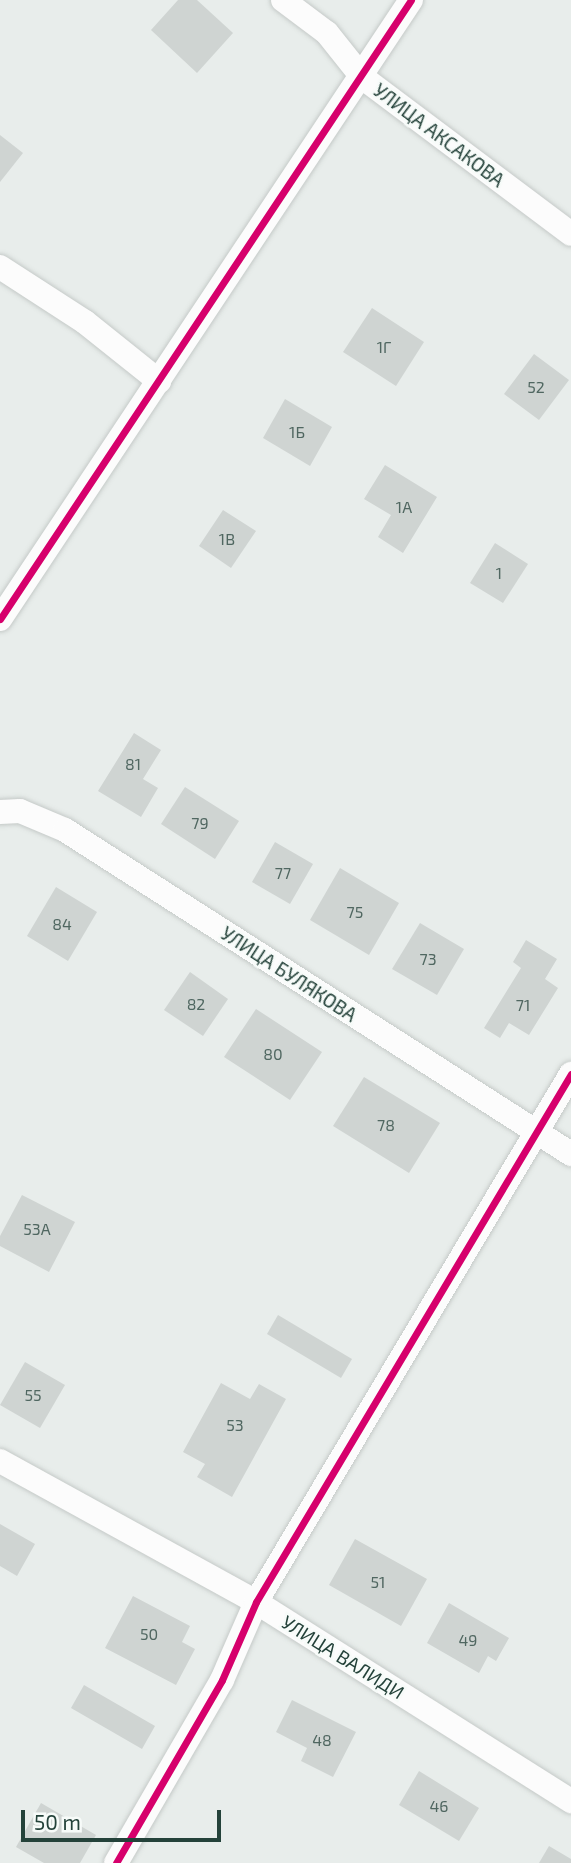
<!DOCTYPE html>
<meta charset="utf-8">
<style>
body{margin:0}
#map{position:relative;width:571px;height:1863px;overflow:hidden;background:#e8edeb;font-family:"Exo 2",sans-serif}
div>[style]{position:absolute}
.building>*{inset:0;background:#cfd4d2}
.roads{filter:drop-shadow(0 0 2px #c5cac8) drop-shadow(0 0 2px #c5cac8)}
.minor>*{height:24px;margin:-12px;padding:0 12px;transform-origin:12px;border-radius:12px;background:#fcfcfc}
.cycleway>*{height:7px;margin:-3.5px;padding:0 3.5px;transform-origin:3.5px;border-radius:3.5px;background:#d6006c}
span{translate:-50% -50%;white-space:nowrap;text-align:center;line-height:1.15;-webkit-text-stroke:5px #f7fbf9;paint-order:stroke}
.number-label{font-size:16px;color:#506761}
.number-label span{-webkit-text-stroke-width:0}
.street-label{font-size:19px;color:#24423a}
.scale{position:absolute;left:21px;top:1810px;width:200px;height:32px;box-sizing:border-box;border:4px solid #24423a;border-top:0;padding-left:9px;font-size:21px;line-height:24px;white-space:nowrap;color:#24423a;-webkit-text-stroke:5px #f7fbf9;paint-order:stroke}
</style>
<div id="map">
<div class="building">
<div style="clip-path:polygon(178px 0,197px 0,233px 33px,197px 73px,151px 30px)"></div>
<div style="clip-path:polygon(0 135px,23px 153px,0 182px)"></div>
<div style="clip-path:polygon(372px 308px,424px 342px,396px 386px,343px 352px)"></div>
<div style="clip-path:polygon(534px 354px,569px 380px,539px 420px,504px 394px)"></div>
<div style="clip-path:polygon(285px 399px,332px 427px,310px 466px,263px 438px)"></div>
<div style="clip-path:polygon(385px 465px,437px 497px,403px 553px,378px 537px,391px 515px,364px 499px)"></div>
<div style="clip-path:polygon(223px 510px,256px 531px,231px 568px,199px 546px)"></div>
<div style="clip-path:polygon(495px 543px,528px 564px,503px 603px,470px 583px)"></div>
<div style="clip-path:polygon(134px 733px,161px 750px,143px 779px,158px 788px,141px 817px,98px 791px)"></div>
<div style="clip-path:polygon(185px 787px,239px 821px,215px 859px,161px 824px)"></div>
<div style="clip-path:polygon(275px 842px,313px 864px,290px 904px,252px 882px)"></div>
<div style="clip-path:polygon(340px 868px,399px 903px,369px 955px,310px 920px)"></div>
<div style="clip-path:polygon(56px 887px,97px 912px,68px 961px,27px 936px)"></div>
<div style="clip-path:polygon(420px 923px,464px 949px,437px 995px,392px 969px)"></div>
<div style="clip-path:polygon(526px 940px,557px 959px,545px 979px,558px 988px,529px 1035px,509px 1023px,500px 1038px,484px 1028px,521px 968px,513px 962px)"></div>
<div style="clip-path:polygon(190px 972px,228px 999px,203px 1036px,164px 1010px)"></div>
<div style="clip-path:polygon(256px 1009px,322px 1052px,290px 1100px,224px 1057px)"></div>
<div style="clip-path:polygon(364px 1077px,440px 1123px,409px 1173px,333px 1126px)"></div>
<div style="clip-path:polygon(22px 1195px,75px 1222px,49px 1272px,0 1246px,0 1236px)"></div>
<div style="clip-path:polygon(278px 1315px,352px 1359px,341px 1378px,267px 1334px)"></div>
<div style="clip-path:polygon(25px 1362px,65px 1385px,40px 1428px,0 1405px)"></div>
<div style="clip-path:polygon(221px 1383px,250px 1399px,259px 1384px,286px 1399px,232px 1497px,197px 1477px,205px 1464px,183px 1452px)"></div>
<div style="clip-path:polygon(0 1524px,35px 1544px,17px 1576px,0 1566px)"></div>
<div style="clip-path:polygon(355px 1539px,427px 1579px,401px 1626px,329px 1585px)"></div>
<div style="clip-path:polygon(133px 1596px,190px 1626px,182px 1642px,195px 1649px,176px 1685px,105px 1648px)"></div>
<div style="clip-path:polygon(449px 1603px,509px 1638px,496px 1661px,488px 1656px,479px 1673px,427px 1643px)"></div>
<div style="clip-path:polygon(84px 1685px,155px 1726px,142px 1749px,71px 1708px)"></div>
<div style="clip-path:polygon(292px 1700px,356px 1732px,333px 1777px,301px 1761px,307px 1748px,276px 1732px)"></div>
<div style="clip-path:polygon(419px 1771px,479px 1808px,459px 1841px,399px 1805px)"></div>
<div style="clip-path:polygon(41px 1803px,96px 1835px,80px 1863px,44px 1863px,16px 1847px)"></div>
<div style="clip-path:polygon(549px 1846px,571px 1859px,571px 1863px,539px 1863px)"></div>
</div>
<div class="roads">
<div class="minor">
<div style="left:283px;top:0;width:55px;rotate:36.9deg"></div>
<div style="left:327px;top:33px;width:56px;rotate:51.5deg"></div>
<div style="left:362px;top:77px;width:261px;rotate:36.9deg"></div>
<div style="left:0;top:267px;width:101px;rotate:32.9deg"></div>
<div style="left:85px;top:322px;width:95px;rotate:38.6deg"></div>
<div style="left:0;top:619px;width:743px;rotate:-56.42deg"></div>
<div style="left:0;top:812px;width:20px;rotate:-3deg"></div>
<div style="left:20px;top:811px;width:49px;rotate:22.9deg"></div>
<div style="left:65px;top:830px;width:601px;rotate:32.63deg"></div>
<div style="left:0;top:1461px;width:292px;rotate:28.8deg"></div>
<div style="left:256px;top:1602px;width:373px;rotate:32.3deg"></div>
<div style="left:116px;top:1863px;width:211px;rotate:-59.9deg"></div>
<div style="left:222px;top:1680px;width:85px;rotate:-66.4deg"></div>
<div style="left:256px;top:1602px;width:615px;rotate:-59.18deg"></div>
</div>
</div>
<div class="cycleway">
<div style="left:0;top:619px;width:743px;rotate:-56.42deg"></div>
<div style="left:116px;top:1863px;width:211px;rotate:-59.9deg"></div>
<div style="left:222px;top:1680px;width:85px;rotate:-66.4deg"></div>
<div style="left:256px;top:1602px;width:615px;rotate:-59.18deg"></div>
</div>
<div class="number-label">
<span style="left:384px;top:347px">1Г</span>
<span style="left:536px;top:387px">52</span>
<span style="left:297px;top:432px">1Б</span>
<span style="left:404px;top:507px">1А</span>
<span style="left:227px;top:539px">1В</span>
<span style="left:499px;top:573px">1</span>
<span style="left:133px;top:764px">81</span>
<span style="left:200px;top:823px">79</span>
<span style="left:283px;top:873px">77</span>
<span style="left:355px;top:912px">75</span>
<span style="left:62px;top:924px">84</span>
<span style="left:428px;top:959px">73</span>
<span style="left:196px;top:1004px">82</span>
<span style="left:523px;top:1005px">71</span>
<span style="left:273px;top:1054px">80</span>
<span style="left:386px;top:1125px">78</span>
<span style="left:37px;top:1229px">53А</span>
<span style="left:33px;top:1395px">55</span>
<span style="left:235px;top:1425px">53</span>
<span style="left:378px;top:1582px">51</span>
<span style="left:149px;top:1634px">50</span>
<span style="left:468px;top:1640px">49</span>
<span style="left:322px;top:1740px">48</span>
<span style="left:439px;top:1806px">46</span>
</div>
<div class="street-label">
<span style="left:439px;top:135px;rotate:37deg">УЛИЦА АКСАКОВА</span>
<span style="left:289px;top:974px;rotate:33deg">УЛИЦА БУЛЯКОВА</span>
<span style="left:343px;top:1657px;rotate:32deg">УЛИЦА ВАЛИДИ</span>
</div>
<div class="scale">50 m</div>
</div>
